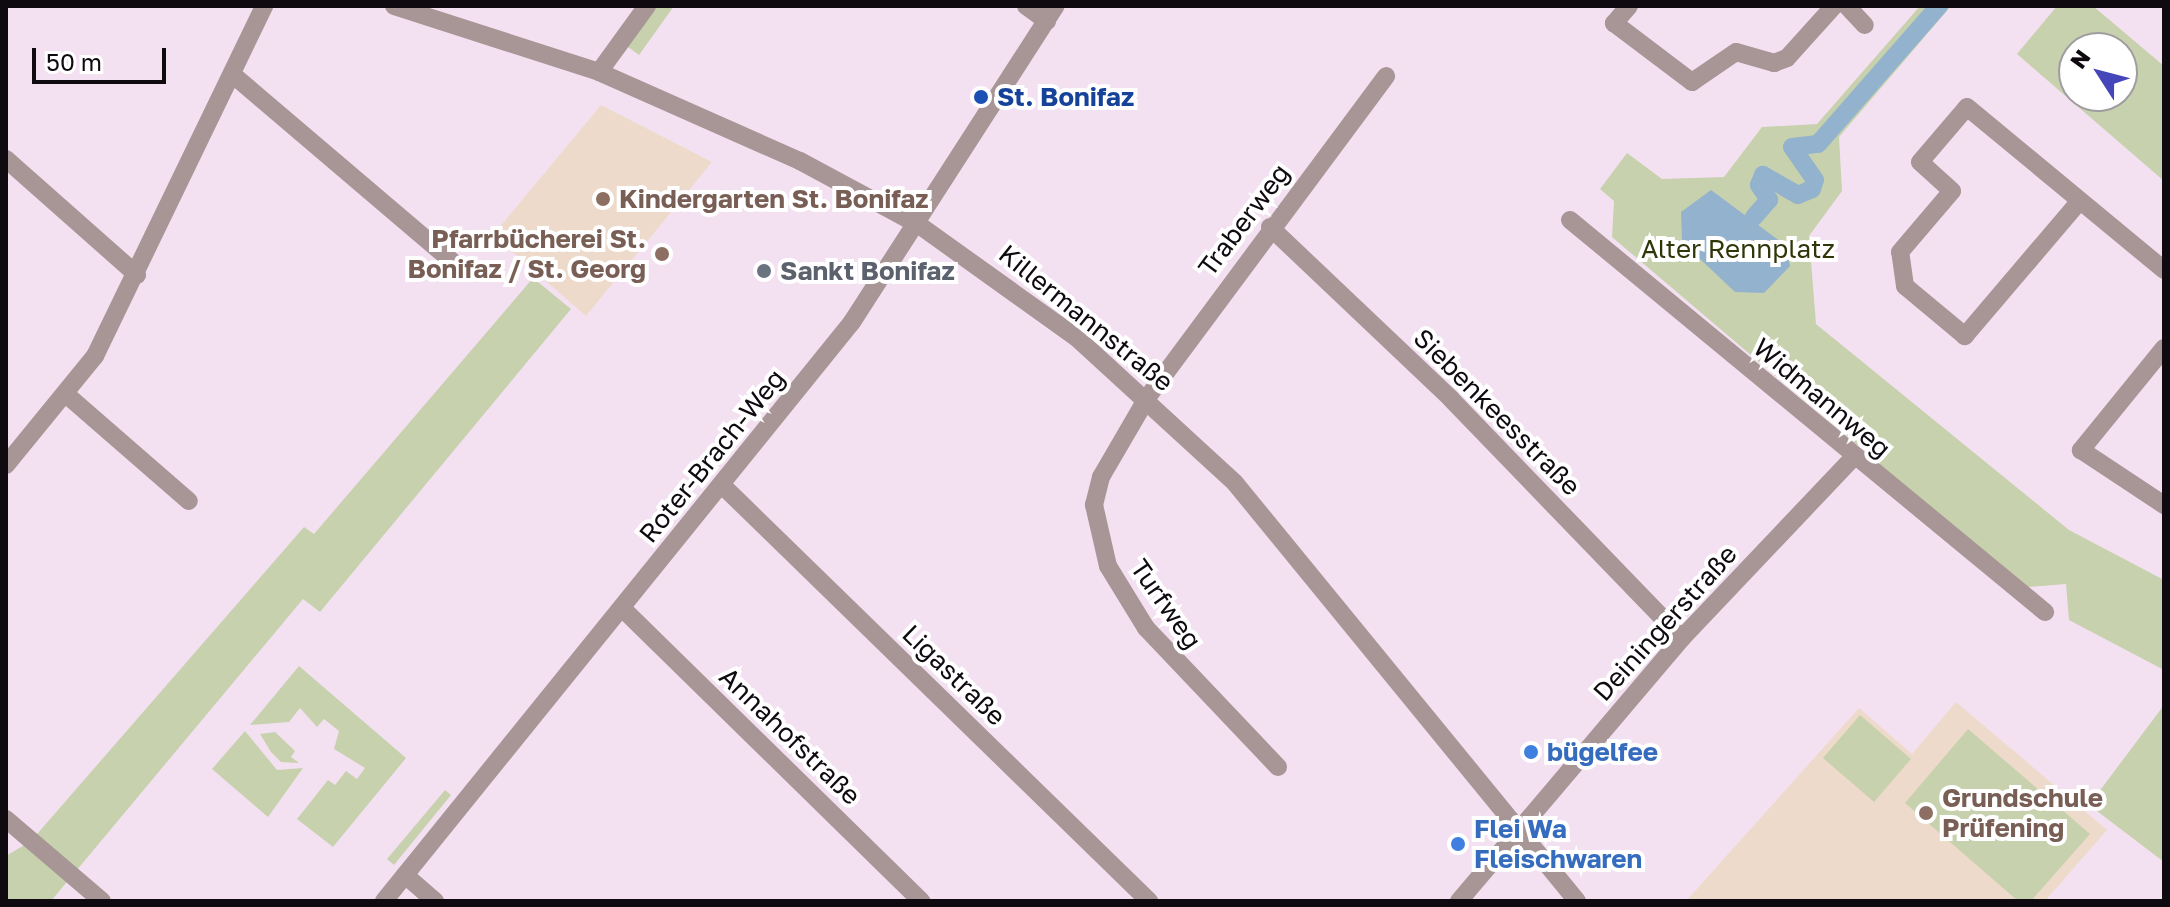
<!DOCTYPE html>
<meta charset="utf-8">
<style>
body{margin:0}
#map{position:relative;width:2170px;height:907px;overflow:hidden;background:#f3e1f2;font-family:"Golos Text",sans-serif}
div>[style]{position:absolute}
.education>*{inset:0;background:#eddaca}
.green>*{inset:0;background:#c8d1ad}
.water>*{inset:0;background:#93b2cd}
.canal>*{height:18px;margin:-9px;padding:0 9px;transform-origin:9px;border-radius:9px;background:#93b2cd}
.minor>*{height:18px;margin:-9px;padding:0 9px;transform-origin:9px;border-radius:9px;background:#a89596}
.dots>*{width:22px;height:22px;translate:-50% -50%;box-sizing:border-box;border:4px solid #fff;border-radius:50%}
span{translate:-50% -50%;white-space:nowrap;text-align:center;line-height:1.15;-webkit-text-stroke:8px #fff;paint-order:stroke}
.transit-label{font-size:26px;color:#164399;font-weight:700}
.left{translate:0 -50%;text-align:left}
.education-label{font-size:26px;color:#785e54;font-weight:700}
.right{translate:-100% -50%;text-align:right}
.street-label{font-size:26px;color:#0f0a0f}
.park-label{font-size:26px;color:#2f3608}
.worship-label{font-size:26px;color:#5b616d;font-weight:700}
.shop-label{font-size:26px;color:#366cbe;font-weight:700}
.frame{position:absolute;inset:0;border:8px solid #0f0a0f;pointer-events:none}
.north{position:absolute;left:2058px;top:32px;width:80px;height:80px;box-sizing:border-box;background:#fff;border:2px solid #9f9d9f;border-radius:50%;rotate:306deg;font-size:22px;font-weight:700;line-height:32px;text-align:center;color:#0f0a0f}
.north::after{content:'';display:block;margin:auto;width:28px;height:36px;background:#4646bb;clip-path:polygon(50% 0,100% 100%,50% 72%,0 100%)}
.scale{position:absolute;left:32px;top:48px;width:134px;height:36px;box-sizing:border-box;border:4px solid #0f0a0f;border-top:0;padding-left:10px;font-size:24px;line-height:28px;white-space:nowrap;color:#0f0a0f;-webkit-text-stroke:6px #fff;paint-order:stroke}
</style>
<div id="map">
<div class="education">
<div style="clip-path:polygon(601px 105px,712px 162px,586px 316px,493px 235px)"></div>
<div style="clip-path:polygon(1956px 702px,2107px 830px,2045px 901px,1686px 901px,1859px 708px,1912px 754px)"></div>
</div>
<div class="green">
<div style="clip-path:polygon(651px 6px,674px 6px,639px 55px,624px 44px)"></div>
<div style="clip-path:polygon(1920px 6px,1951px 6px,1839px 137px,1842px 191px,1809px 236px,1816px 324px,2069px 530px,2164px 580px,2164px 670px,2069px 620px,2066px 584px,2028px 587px,1880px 466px,1877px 444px,1857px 445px,1612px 237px,1614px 201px,1600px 189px,1627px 153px,1662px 179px,1724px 177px,1762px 127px,1817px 124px)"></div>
<div style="clip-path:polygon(evenodd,2057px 6px,2093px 6px,2164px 66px,2164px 181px,2017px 54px,2057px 6px,2074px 48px,2122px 48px,2122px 96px,2074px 96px,2074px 48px)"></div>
<div style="clip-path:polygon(533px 278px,571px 309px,320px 612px,303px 599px,51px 901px,6px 901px,6px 856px,31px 841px,304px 527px,314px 534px)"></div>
<div style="clip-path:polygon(299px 666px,406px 758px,333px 847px,297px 819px,328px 780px,335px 785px,346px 771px,357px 779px,365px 768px,334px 749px,339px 731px,324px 719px,317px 727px,300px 708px,289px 722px,250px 725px)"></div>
<div style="clip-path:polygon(2164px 705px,2164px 862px,2089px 805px)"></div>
<div style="clip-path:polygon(1860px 715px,1911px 759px,1874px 802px,1823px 758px)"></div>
<div style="clip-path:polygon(1968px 729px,2090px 834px,2031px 901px,2018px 901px,1905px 803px)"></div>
<div style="clip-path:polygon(245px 731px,277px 770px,303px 768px,268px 817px,212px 769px)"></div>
<div style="clip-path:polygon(275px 732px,295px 751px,291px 757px,299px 763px,281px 762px,271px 752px,260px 734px)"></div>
<div style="clip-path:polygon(445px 790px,451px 795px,394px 865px,387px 859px)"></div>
</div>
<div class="water">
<div style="clip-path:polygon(1711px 190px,1785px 245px,1790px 266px,1764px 293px,1735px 292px,1682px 242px,1681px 212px)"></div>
</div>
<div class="canal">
<div style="left:1754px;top:217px;width:23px;rotate:-49deg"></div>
<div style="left:1769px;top:200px;width:18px;rotate:-124deg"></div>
<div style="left:1759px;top:185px;width:11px;rotate:-68deg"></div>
<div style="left:1763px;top:175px;width:40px;rotate:29.7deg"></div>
<div style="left:1798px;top:195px;width:15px;rotate:-23deg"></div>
<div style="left:1812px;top:189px;width:9px;rotate:-72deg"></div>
<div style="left:1815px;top:180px;width:40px;rotate:-124.9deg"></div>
<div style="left:1792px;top:147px;width:26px;rotate:-7deg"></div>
<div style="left:1818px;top:144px;width:184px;rotate:-48.8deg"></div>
</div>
<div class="minor">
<div style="left:394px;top:6px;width:215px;rotate:17.8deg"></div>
<div style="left:599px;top:72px;width:220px;rotate:23.9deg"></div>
<div style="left:800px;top:161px;width:135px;rotate:28.3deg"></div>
<div style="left:919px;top:225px;width:194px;rotate:35.6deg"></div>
<div style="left:1077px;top:338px;width:214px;rotate:42.5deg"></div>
<div style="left:1235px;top:483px;width:540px;rotate:50.71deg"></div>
<div style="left:1026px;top:6px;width:26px;rotate:36deg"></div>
<div style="left:1629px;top:6px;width:23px;rotate:131deg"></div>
<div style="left:1614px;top:23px;width:98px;rotate:37.1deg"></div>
<div style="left:1692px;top:82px;width:53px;rotate:-34.3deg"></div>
<div style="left:1736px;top:52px;width:40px;rotate:16deg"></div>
<div style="left:1774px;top:63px;width:14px;rotate:-21deg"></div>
<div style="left:1787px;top:58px;width:70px;rotate:-47.9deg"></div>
<div style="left:1847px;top:6px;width:26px;rotate:47deg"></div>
<div style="left:599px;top:72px;width:82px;rotate:-54deg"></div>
<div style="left:232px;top:74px;width:307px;rotate:40.4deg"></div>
<div style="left:6px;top:159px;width:175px;rotate:41.5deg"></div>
<div style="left:2078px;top:203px;width:175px;rotate:130.4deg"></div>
<div style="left:1965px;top:336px;width:78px;rotate:-140.2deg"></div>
<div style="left:1905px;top:286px;width:34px;rotate:-98deg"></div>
<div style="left:1900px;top:252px;width:80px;rotate:-49.6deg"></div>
<div style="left:1952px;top:191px;width:43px;rotate:-137.8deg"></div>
<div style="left:1920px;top:162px;width:72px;rotate:-49.5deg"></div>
<div style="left:1967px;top:107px;width:256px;rotate:39.6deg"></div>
<div style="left:1570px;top:220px;width:616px;rotate:39.53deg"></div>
<div style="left:1270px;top:227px;width:250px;rotate:43.5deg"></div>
<div style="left:1451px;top:399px;width:332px;rotate:46deg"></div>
<div style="left:2164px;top:348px;width:132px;rotate:129.1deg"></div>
<div style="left:2081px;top:450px;width:100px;rotate:33.5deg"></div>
<div style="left:68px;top:396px;width:160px;rotate:41deg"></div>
<div style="left:6px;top:465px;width:141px;rotate:-50.8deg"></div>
<div style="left:95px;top:356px;width:389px;rotate:-64.2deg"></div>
<div style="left:723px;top:486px;width:595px;rotate:44.25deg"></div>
<div style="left:622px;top:608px;width:419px;rotate:44.4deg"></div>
<div style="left:1278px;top:767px;width:192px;rotate:-133.5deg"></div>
<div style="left:1146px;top:628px;width:73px;rotate:-121.5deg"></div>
<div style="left:1108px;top:566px;width:63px;rotate:-102.9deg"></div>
<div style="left:1094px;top:505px;width:29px;rotate:-76deg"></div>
<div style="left:1101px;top:477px;width:91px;rotate:-59.8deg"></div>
<div style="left:1147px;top:398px;width:401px;rotate:-53.4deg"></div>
<div style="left:6px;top:819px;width:126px;rotate:40.5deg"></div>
<div style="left:405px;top:875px;width:40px;rotate:41deg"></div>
<div style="left:384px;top:901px;width:744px;rotate:-51.05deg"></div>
<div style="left:852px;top:322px;width:376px;rotate:-57.2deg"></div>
<div style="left:1459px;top:901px;width:345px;rotate:-49.7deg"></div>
<div style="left:1682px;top:638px;width:248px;rotate:-46.5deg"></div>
</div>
<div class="dots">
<div style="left:981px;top:97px;background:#1a4fb4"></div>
<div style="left:603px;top:199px;background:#8d6e63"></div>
<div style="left:662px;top:254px;background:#8d6e63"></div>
<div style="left:764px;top:271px;background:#6b7280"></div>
<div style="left:1531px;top:752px;background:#3f7fe0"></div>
<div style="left:1926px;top:813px;background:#8d6e63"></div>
<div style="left:1458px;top:844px;background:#3f7fe0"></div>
</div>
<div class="transit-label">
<span class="left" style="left:997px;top:97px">St. Bonifaz</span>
</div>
<div class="education-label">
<span class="left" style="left:619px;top:199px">Kindergarten St. Bonifaz</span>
<span class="right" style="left:646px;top:254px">Pfarrbücherei St.<br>Bonifaz / St. Georg</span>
<span class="left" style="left:1942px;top:813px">Grundschule<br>Prüfening</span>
</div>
<div class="street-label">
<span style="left:1244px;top:220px;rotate:-53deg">Traberweg</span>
<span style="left:1086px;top:318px;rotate:39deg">Killermannstraße</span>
<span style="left:1822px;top:398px;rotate:40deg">Widmannweg</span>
<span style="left:1497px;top:412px;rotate:45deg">Siebenkeesstraße</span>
<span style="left:712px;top:456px;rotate:-51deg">Roter-Brach-Weg</span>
<span style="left:1166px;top:604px;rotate:55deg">Turfweg</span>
<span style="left:1665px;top:623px;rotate:-48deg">Deiningerstraße</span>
<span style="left:954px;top:675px;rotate:44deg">Ligastraße</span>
<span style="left:790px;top:736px;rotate:44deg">Annahofstraße</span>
</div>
<div class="park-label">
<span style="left:1738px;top:249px">Alter Rennplatz</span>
</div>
<div class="worship-label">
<span class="left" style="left:780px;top:271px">Sankt Bonifaz</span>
</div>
<div class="shop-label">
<span class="left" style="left:1547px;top:752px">bügelfee</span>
<span class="left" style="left:1474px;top:844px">Flei Wa<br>Fleischwaren</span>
</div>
<div class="frame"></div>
<div class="north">N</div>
<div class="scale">50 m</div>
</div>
